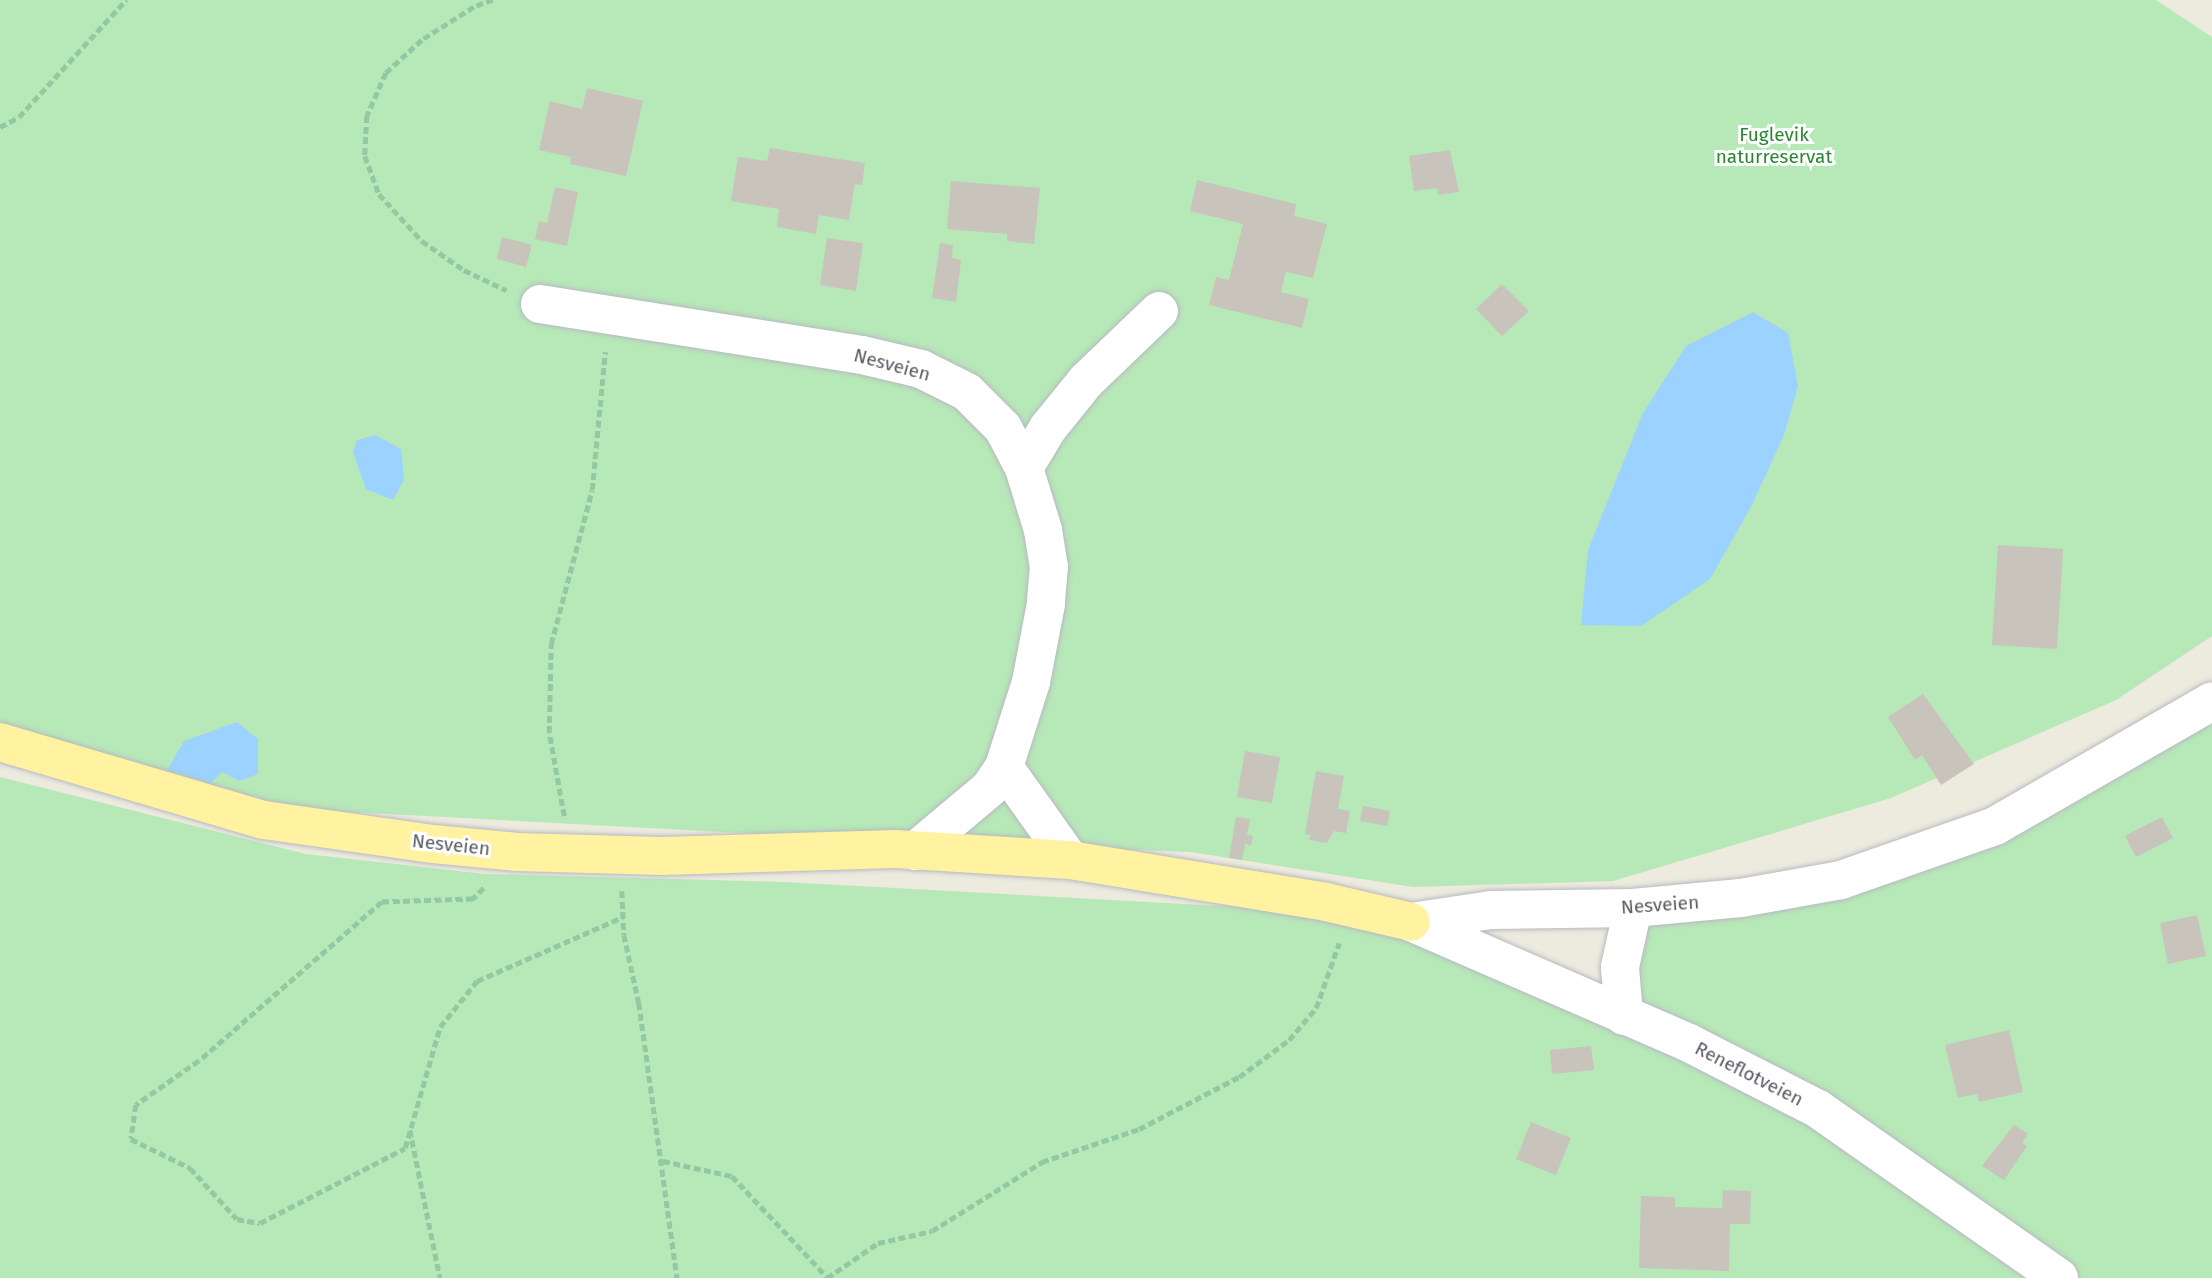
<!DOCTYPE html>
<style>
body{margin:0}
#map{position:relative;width:2212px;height:1278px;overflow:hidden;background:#edeade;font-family:"Fira Sans",sans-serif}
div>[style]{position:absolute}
.green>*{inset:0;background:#b7e8b8}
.water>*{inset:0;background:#9cd2ff}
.building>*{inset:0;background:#c8c4bb}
.path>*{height:4.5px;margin-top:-2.25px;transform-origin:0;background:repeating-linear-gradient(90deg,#90c9a2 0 7px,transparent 0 10.5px)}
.roads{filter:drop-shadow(0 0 2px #b7bac0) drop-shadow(0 0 2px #b7bac0)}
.minor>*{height:38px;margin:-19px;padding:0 19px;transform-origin:19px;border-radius:19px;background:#fff}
.major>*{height:38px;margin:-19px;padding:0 19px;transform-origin:19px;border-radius:19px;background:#fff2a1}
span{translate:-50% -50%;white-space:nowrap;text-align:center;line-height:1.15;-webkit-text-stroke:6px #fff;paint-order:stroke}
.park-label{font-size:19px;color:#2b8631}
.street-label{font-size:19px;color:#585c62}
</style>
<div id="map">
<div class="green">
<div style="clip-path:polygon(0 0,2156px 0,2212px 37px,2212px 636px,2116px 700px,1891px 798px,1613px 881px,1413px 887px,1190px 852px,911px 842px,275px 808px,0 729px)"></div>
<div style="clip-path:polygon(2212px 701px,2212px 1278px,0 1278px,0 777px,306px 854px,485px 874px,785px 882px,1220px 906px,1360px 909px,1623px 1015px,1633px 908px,1841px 880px)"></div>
</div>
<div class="water">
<div style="clip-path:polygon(1753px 312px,1788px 333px,1798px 386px,1784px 435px,1751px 507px,1710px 579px,1641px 626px,1581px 625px,1588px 550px,1643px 413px,1686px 346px)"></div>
<div style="clip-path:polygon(375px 435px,401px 449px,404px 480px,393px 500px,366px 489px,353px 452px,357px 440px)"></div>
<div style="clip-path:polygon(237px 722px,258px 739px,258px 774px,239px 781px,222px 772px,211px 783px,167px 770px,184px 741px)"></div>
</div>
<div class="building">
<div style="clip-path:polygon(587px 88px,643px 101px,626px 176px,570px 164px,571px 157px,539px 150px,550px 101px,582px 109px)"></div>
<div style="clip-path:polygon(770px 148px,865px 163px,862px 185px,855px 184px,849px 220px,819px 215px,816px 234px,777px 227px,779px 209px,731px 201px,738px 157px,767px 161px)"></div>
<div style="clip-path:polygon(1450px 150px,1459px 192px,1438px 195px,1437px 188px,1414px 191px,1409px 156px)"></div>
<div style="clip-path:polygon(1197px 180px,1296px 204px,1294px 216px,1327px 224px,1313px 278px,1286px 272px,1281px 292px,1309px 299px,1302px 328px,1209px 305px,1216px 277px,1229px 280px,1243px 224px,1190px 211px)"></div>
<div style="clip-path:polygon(951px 181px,1040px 188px,1034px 244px,1007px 241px,1007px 234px,947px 229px)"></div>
<div style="clip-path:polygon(555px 187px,578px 192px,567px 246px,535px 239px,539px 221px,547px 223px)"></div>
<div style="clip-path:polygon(502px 237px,532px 245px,526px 267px,497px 259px)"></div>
<div style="clip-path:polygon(827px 238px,863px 243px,856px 291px,820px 285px)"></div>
<div style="clip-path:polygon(940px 243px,953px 245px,952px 258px,961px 260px,956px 302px,932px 298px)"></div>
<div style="clip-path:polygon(1502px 284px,1529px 311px,1502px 336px,1476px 309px)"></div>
<div style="clip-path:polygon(1998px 545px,2063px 549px,2057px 649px,1992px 645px)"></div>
<div style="clip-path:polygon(1923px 694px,1974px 764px,1941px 785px,1922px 755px,1915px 760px,1888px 717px)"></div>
<div style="clip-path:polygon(1245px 751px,1280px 757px,1272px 803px,1237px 797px)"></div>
<div style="clip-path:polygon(1316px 771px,1344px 776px,1338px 809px,1350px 811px,1346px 833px,1334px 831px,1327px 843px,1309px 840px,1311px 835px,1305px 834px)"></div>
<div style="clip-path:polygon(1363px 806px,1390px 811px,1387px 826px,1360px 821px)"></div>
<div style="clip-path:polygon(1236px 817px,1250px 819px,1247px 835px,1253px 836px,1251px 845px,1245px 844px,1242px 860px,1229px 858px)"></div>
<div style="clip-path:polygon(2162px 817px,2173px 838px,2136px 857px,2125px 836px)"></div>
<div style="clip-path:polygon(2197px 915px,2206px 956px,2168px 964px,2160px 923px)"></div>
<div style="clip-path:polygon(2009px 1030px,2023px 1092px,1979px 1102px,1977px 1094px,1958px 1098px,1945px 1045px)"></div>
<div style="clip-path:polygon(1591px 1046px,1594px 1070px,1552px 1074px,1550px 1050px)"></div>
<div style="clip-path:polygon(1531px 1122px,1571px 1138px,1556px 1175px,1516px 1159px)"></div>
<div style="clip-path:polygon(2014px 1125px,2028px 1134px,2022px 1143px,2027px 1146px,2004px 1180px,1982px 1166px)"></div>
<div style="clip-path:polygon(1723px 1190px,1751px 1191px,1750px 1224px,1730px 1224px,1729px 1271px,1639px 1268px,1641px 1196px,1675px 1197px,1675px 1207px,1722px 1208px)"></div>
</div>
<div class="path">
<div style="left:493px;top:0;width:20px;rotate:160deg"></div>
<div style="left:474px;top:7px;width:62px;rotate:147.6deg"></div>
<div style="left:422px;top:40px;width:49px;rotate:137.5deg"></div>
<div style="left:386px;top:73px;width:47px;rotate:113.8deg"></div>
<div style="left:367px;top:116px;width:40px;rotate:92.9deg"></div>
<div style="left:365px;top:156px;width:40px;rotate:69.8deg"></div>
<div style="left:379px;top:194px;width:64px;rotate:47.5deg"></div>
<div style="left:422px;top:241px;width:51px;rotate:34.6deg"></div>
<div style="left:464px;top:270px;width:47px;rotate:25.5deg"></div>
<div style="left:0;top:127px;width:21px;rotate:-28deg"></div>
<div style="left:19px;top:117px;width:159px;rotate:-47.6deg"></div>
<div style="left:564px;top:816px;width:84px;rotate:-100.2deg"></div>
<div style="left:549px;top:733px;width:89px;rotate:-88.7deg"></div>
<div style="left:551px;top:644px;width:159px;rotate:-75.1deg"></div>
<div style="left:592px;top:490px;width:139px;rotate:-84.6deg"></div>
<div style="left:484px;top:888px;width:16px;rotate:135deg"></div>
<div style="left:473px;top:899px;width:91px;rotate:178.1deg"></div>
<div style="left:382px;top:902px;width:242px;rotate:139deg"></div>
<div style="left:199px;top:1061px;width:77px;rotate:145.1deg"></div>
<div style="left:136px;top:1105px;width:34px;rotate:98deg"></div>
<div style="left:131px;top:1139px;width:66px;rotate:26.2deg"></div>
<div style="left:190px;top:1168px;width:69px;rotate:47.3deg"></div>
<div style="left:237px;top:1219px;width:23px;rotate:10deg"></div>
<div style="left:260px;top:1223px;width:163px;rotate:-27.3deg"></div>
<div style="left:405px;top:1148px;width:126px;rotate:-73.9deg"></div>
<div style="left:440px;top:1027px;width:59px;rotate:-51.2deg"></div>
<div style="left:477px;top:981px;width:159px;rotate:-23.7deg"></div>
<div style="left:622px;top:891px;width:44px;rotate:87.4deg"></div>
<div style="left:624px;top:935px;width:70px;rotate:77.6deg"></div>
<div style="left:639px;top:1003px;width:278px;rotate:82.1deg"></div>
<div style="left:410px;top:1130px;width:151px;rotate:78.5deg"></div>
<div style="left:663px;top:1161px;width:71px;rotate:12.3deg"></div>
<div style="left:732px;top:1176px;width:140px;rotate:46.7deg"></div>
<div style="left:827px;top:1278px;width:62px;rotate:-34.5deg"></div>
<div style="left:878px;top:1243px;width:55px;rotate:-12.5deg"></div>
<div style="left:932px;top:1231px;width:130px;rotate:-32.1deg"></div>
<div style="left:1042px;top:1162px;width:102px;rotate:-18.8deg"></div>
<div style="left:1139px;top:1129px;width:113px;rotate:-27.5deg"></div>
<div style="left:1239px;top:1077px;width:62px;rotate:-36.5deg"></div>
<div style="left:1289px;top:1040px;width:42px;rotate:-49.8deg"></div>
<div style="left:1316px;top:1008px;width:69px;rotate:-70.5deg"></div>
</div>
<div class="roads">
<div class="minor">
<div style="left:540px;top:304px;width:326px;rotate:9deg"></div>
<div style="left:862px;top:355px;width:61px;rotate:13.3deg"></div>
<div style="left:921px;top:369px;width:51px;rotate:26.6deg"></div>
<div style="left:967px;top:392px;width:51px;rotate:45deg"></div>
<div style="left:1003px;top:428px;width:45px;rotate:62.3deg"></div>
<div style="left:1024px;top:468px;width:65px;rotate:73deg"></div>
<div style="left:1043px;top:530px;width:36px;rotate:81deg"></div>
<div style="left:1049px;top:566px;width:38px;rotate:95deg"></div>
<div style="left:1046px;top:604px;width:79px;rotate:100.9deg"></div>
<div style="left:1031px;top:682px;width:89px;rotate:107.6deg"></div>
<div style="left:1004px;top:767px;width:25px;rotate:124deg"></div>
<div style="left:990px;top:788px;width:98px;rotate:140deg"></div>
<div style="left:1024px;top:468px;width:47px;rotate:-59deg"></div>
<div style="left:1048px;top:428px;width:60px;rotate:-51deg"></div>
<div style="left:1086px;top:381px;width:101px;rotate:-43.8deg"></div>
<div style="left:1004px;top:767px;width:114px;rotate:54.6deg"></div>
<div style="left:1411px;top:922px;width:81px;rotate:-8.5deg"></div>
<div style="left:1491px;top:910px;width:142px;rotate:-0.8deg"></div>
<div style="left:1633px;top:908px;width:108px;rotate:-5.3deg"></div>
<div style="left:1741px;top:898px;width:102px;rotate:-10.2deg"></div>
<div style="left:1841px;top:880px;width:163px;rotate:-19.3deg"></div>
<div style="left:1995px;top:826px;width:250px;rotate:-29.9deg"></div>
<div style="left:1411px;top:922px;width:303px;rotate:23.5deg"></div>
<div style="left:1689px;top:1043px;width:145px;rotate:27.1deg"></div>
<div style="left:1818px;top:1109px;width:294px;rotate:35deg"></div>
<div style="left:1624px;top:1016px;width:49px;rotate:-94.7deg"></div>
<div style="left:1620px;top:967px;width:60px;rotate:-77.6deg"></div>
</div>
<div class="major">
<div style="left:0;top:742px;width:275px;rotate:16.5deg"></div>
<div style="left:264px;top:820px;width:171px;rotate:8.1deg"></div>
<div style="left:433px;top:844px;width:85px;rotate:5.4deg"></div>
<div style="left:518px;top:852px;width:144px;rotate:1.6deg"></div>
<div style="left:662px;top:856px;width:233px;rotate:-1.7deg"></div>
<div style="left:895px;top:849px;width:175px;rotate:3.6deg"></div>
<div style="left:1070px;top:860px;width:259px;rotate:9.3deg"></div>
<div style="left:1326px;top:902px;width:87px;rotate:13.2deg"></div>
</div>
</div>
<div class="park-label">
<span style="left:1774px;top:146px">Fuglevik<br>naturreservat</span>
</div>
<div class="street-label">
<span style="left:892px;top:365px;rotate:15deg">Nesveien</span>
<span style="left:451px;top:845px;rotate:6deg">Nesveien</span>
<span style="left:1660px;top:905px;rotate:-4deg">Nesveien</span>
<span style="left:1749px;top:1074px;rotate:27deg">Reneflotveien</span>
</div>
</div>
